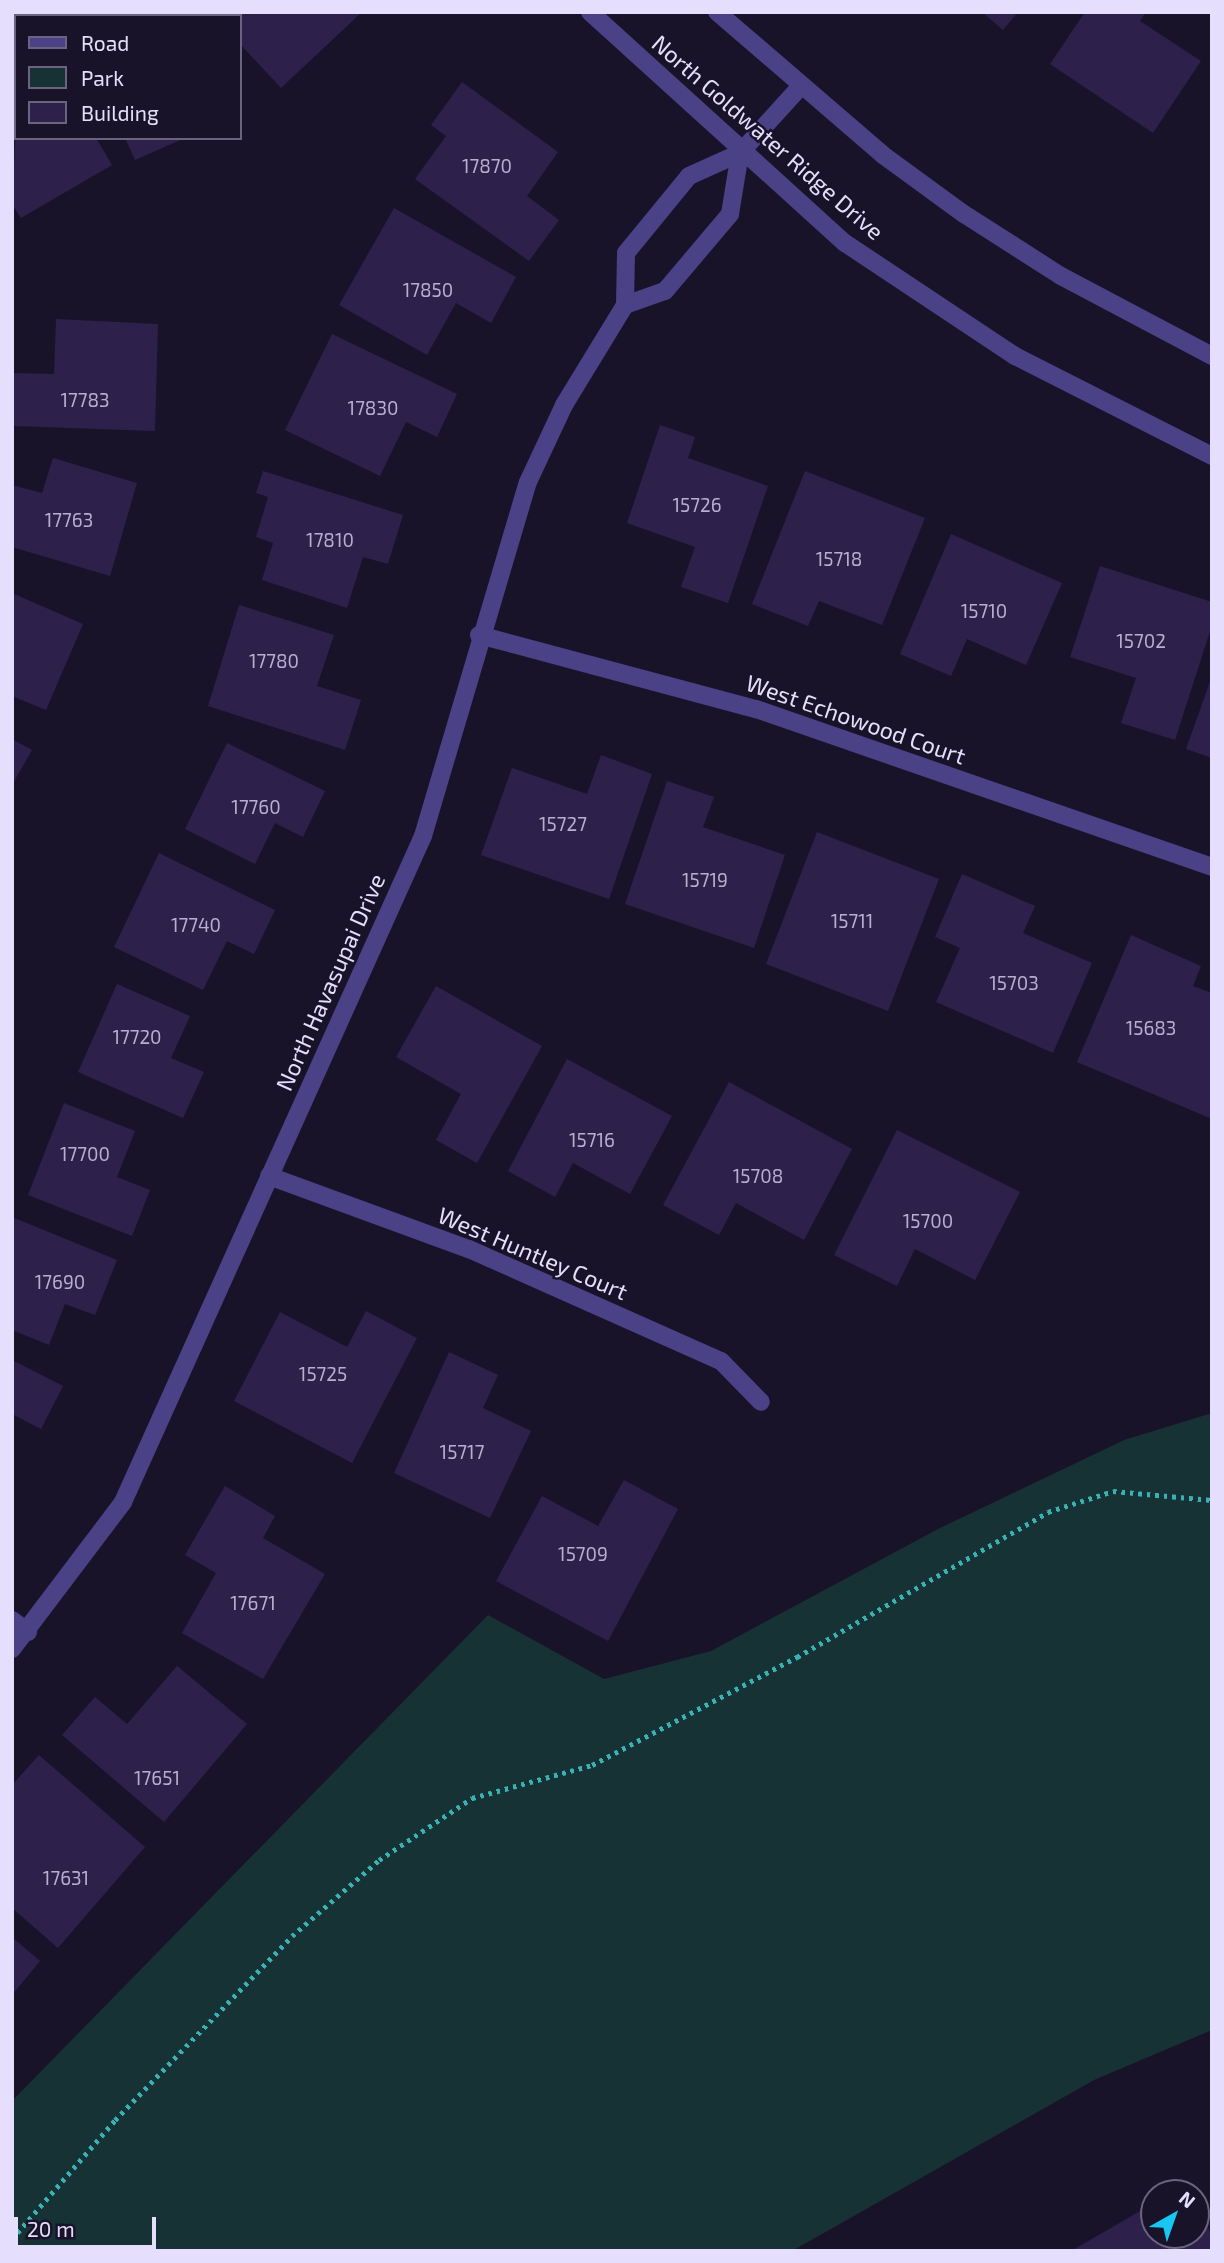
<!DOCTYPE html>
<style>
body{margin:0}
#map{position:relative;width:1224px;height:2263px;overflow:hidden;background:#19132a;font-family:"Exo 2",sans-serif}
div>[style]{position:absolute}
.green>*{inset:0;background:#163234}
.building>*{inset:0;background:#2d204a}
.path>*{height:4.5px;margin-top:-2.25px;transform-origin:0;background:repeating-linear-gradient(90deg,#39b2b6 0 3.5px,transparent 0 8.5px)}
.minor>*{height:18px;margin:-9px;padding:0 9px;transform-origin:9px;border-radius:9px;background:#4a4186}
.tertiary>*{height:18px;margin:-9px;padding:0 9px;transform-origin:9px;border-radius:9px;background:#4a4186}
span{translate:-50% -50%;white-space:nowrap;text-align:center;line-height:1.15;-webkit-text-stroke:5px #19132a;paint-order:stroke}
.number-label{font-size:19px;color:#b7aed0}
.number-label span{-webkit-text-stroke-width:0}
.street-label{font-size:23px;color:#e5defd}
.frame{position:absolute;inset:0;border:14px solid #e5defd;pointer-events:none}
.legend{position:absolute;left:14px;top:14px;width:228px;height:126px;box-sizing:border-box;background:#19132a;border:2px solid #6b647e;margin:0;padding:9px 12px;list-style:none;font-size:21px;color:#e5defd}
.legend li{display:flex;align-items:center;gap:14px;height:35px}
.legend b{width:35px;border:2px solid #6b647e}
.north{position:absolute;left:1140px;top:2179px;width:70px;height:70px;box-sizing:border-box;background:#19132a;border:2px solid #6b647e;border-radius:50%;rotate:40deg;font-size:19px;font-weight:700;line-height:28px;text-align:center;color:#e5defd}
.north::after{content:'';display:block;margin:auto;width:24px;height:32px;background:#17c6f1;clip-path:polygon(50% 0,100% 100%,50% 72%,0 100%)}
.scale{position:absolute;left:14px;top:2217px;width:142px;height:32px;box-sizing:border-box;border:4px solid #e5defd;border-top:0;padding-left:9px;font-size:21px;line-height:24px;white-space:nowrap;color:#e5defd;-webkit-text-stroke:5px #19132a;paint-order:stroke}
</style>
<div id="map">
<div class="green">
<div style="clip-path:polygon(1212px 1413px,1212px 2030px,1094px 2080px,792px 2251px,12px 2251px,12px 2101px,488px 1615px,604px 1679px,711px 1651px,940px 1528px,1124px 1440px)"></div>
</div>
<div class="building">
<div style="clip-path:polygon(224px 12px,362px 12px,281px 88px,240px 44px,240px 16px,221px 16px)"></div>
<div style="clip-path:polygon(982px 12px,1018px 12px,1003px 30px)"></div>
<div style="clip-path:polygon(1085px 12px,1146px 12px,1140px 21px,1201px 61px,1153px 133px,1050px 64px)"></div>
<div style="clip-path:polygon(462px 82px,558px 152px,527px 196px,559px 220px,529px 261px,415px 179px,446px 136px,431px 125px)"></div>
<div style="clip-path:polygon(16px 123px,16px 138px,96px 138px,112px 165px,21px 218px,12px 204px)"></div>
<div style="clip-path:polygon(125px 138px,185px 138px,135px 160px)"></div>
<div style="clip-path:polygon(394px 208px,516px 277px,491px 323px,456px 303px,427px 355px,339px 305px)"></div>
<div style="clip-path:polygon(56px 319px,158px 324px,155px 431px,13px 426px,14px 373px,54px 374px)"></div>
<div style="clip-path:polygon(332px 334px,457px 394px,437px 437px,406px 422px,380px 476px,285px 430px)"></div>
<div style="clip-path:polygon(660px 425px,695px 437px,688px 458px,768px 486px,728px 603px,681px 587px,695px 547px,627px 523px)"></div>
<div style="clip-path:polygon(53px 458px,137px 483px,110px 576px,12px 547px,12px 485px,42px 493px)"></div>
<div style="clip-path:polygon(263px 471px,403px 515px,388px 564px,363px 557px,347px 608px,262px 580px,273px 543px,256px 537px,268px 497px,256px 493px)"></div>
<div style="clip-path:polygon(805px 471px,925px 518px,882px 625px,819px 601px,808px 626px,752px 604px)"></div>
<div style="clip-path:polygon(951px 534px,1062px 583px,1026px 665px,967px 639px,951px 676px,900px 654px)"></div>
<div style="clip-path:polygon(1100px 566px,1212px 602px,1212px 625px,1175px 740px,1121px 723px,1136px 678px,1070px 657px)"></div>
<div style="clip-path:polygon(12px 593px,83px 624px,46px 710px,12px 696px)"></div>
<div style="clip-path:polygon(239px 605px,334px 635px,317px 686px,361px 700px,345px 750px,208px 706px)"></div>
<div style="clip-path:polygon(1211px 679px,1212px 679px,1212px 758px,1186px 749px)"></div>
<div style="clip-path:polygon(12px 739px,32px 750px,12px 785px)"></div>
<div style="clip-path:polygon(227px 743px,325px 791px,303px 837px,275px 823px,255px 864px,185px 829px)"></div>
<div style="clip-path:polygon(601px 755px,652px 774px,609px 899px,481px 855px,512px 768px,587px 794px)"></div>
<div style="clip-path:polygon(667px 781px,714px 797px,703px 827px,785px 855px,754px 948px,625px 904px)"></div>
<div style="clip-path:polygon(817px 832px,939px 879px,888px 1011px,766px 964px)"></div>
<div style="clip-path:polygon(159px 853px,275px 910px,254px 954px,227px 941px,203px 990px,114px 947px)"></div>
<div style="clip-path:polygon(962px 874px,1035px 906px,1023px 933px,1092px 963px,1053px 1053px,936px 1002px,960px 948px,935px 937px)"></div>
<div style="clip-path:polygon(1131px 935px,1201px 966px,1193px 986px,1212px 993px,1212px 1119px,1077px 1062px)"></div>
<div style="clip-path:polygon(117px 984px,190px 1016px,171px 1058px,204px 1072px,183px 1118px,78px 1072px)"></div>
<div style="clip-path:polygon(436px 986px,542px 1046px,477px 1163px,436px 1140px,461px 1094px,396px 1057px)"></div>
<div style="clip-path:polygon(567px 1059px,672px 1116px,630px 1194px,573px 1163px,555px 1197px,508px 1171px)"></div>
<div style="clip-path:polygon(729px 1082px,852px 1149px,804px 1240px,736px 1203px,719px 1235px,663px 1205px)"></div>
<div style="clip-path:polygon(64px 1103px,135px 1131px,117px 1177px,150px 1190px,132px 1236px,28px 1195px)"></div>
<div style="clip-path:polygon(897px 1130px,1020px 1192px,975px 1280px,915px 1249px,897px 1286px,834px 1255px)"></div>
<div style="clip-path:polygon(12px 1217px,117px 1260px,95px 1315px,65px 1304px,49px 1345px,12px 1330px)"></div>
<div style="clip-path:polygon(366px 1311px,417px 1338px,352px 1463px,234px 1401px,280px 1312px,347px 1347px)"></div>
<div style="clip-path:polygon(449px 1352px,498px 1375px,483px 1408px,531px 1431px,490px 1518px,394px 1473px)"></div>
<div style="clip-path:polygon(12px 1360px,63px 1386px,41px 1429px,12px 1414px)"></div>
<div style="clip-path:polygon(624px 1480px,678px 1509px,608px 1641px,496px 1581px,542px 1496px,598px 1526px)"></div>
<div style="clip-path:polygon(225px 1486px,275px 1516px,263px 1538px,325px 1574px,263px 1679px,182px 1633px,216px 1573px,185px 1555px)"></div>
<div style="clip-path:polygon(177px 1666px,247px 1724px,164px 1822px,62px 1735px,95px 1697px,127px 1724px)"></div>
<div style="clip-path:polygon(39px 1755px,145px 1847px,58px 1948px,12px 1908px,12px 1785px)"></div>
<div style="clip-path:polygon(12px 1937px,40px 1961px,12px 1995px)"></div>
<div style="clip-path:polygon(1154px 2203px,1154px 2235px,1196px 2235px,1196px 2207px,1212px 2235px,1212px 2251px,1071px 2251px)"></div>
</div>
<div class="path">
<div style="left:12px;top:2239px;width:157px;rotate:-49.1deg"></div>
<div style="left:115px;top:2120px;width:255px;rotate:-46.1deg"></div>
<div style="left:292px;top:1936px;width:116px;rotate:-41.1deg"></div>
<div style="left:379px;top:1860px;width:112px;rotate:-33.7deg"></div>
<div style="left:472px;top:1798px;width:124px;rotate:-15.4deg"></div>
<div style="left:592px;top:1765px;width:232px;rotate:-27.8deg"></div>
<div style="left:797px;top:1657px;width:290px;rotate:-30deg"></div>
<div style="left:1048px;top:1512px;width:68px;rotate:-17.9deg"></div>
<div style="left:1113px;top:1491px;width:99px;rotate:5.2deg"></div>
</div>
<div class="minor">
<div style="left:625px;top:305px;width:42px;rotate:-19.3deg"></div>
<div style="left:665px;top:291px;width:101px;rotate:-49.8deg"></div>
<div style="left:730px;top:214px;width:62px;rotate:-80.7deg"></div>
<div style="left:479px;top:635px;width:287px;rotate:15deg"></div>
<div style="left:756px;top:709px;width:483px;rotate:19.1deg"></div>
<div style="left:269px;top:1176px;width:213px;rotate:20.1deg"></div>
<div style="left:469px;top:1249px;width:276px;rotate:24deg"></div>
<div style="left:721px;top:1361px;width:57px;rotate:45.7deg"></div>
<div style="left:12px;top:1620px;width:20px;rotate:37deg"></div>
<div style="left:12px;top:1649px;width:184px;rotate:-52.9deg"></div>
<div style="left:123px;top:1502px;width:730px;rotate:-65.75deg"></div>
<div style="left:423px;top:836px;width:369px;rotate:-73.5deg"></div>
<div style="left:528px;top:482px;width:85px;rotate:-64.9deg"></div>
<div style="left:564px;top:405px;width:117px;rotate:-58.6deg"></div>
<div style="left:625px;top:305px;width:52px;rotate:-88.9deg"></div>
<div style="left:626px;top:253px;width:99px;rotate:-50.7deg"></div>
<div style="left:689px;top:176px;width:56px;rotate:-24.3deg"></div>
<div style="left:740px;top:153px;width:89px;rotate:-47.7deg"></div>
</div>
<div class="tertiary">
<div style="left:590px;top:12px;width:344px;rotate:42.2deg"></div>
<div style="left:845px;top:243px;width:204px;rotate:33.6deg"></div>
<div style="left:1015px;top:356px;width:221px;rotate:26.9deg"></div>
<div style="left:717px;top:12px;width:219px;rotate:40.7deg"></div>
<div style="left:883px;top:155px;width:100px;rotate:36.1deg"></div>
<div style="left:964px;top:214px;width:115px;rotate:32.6deg"></div>
<div style="left:1061px;top:276px;width:171px;rotate:27.9deg"></div>
</div>
<div class="number-label">
<span style="left:487px;top:166px">17870</span>
<span style="left:428px;top:290px">17850</span>
<span style="left:85px;top:400px">17783</span>
<span style="left:373px;top:408px">17830</span>
<span style="left:697px;top:505px">15726</span>
<span style="left:69px;top:520px">17763</span>
<span style="left:330px;top:540px">17810</span>
<span style="left:839px;top:559px">15718</span>
<span style="left:984px;top:611px">15710</span>
<span style="left:1141px;top:641px">15702</span>
<span style="left:274px;top:661px">17780</span>
<span style="left:256px;top:807px">17760</span>
<span style="left:563px;top:824px">15727</span>
<span style="left:705px;top:880px">15719</span>
<span style="left:852px;top:921px">15711</span>
<span style="left:196px;top:925px">17740</span>
<span style="left:1014px;top:983px">15703</span>
<span style="left:1151px;top:1028px">15683</span>
<span style="left:137px;top:1037px">17720</span>
<span style="left:592px;top:1140px">15716</span>
<span style="left:85px;top:1154px">17700</span>
<span style="left:758px;top:1176px">15708</span>
<span style="left:928px;top:1221px">15700</span>
<span style="left:60px;top:1282px">17690</span>
<span style="left:323px;top:1374px">15725</span>
<span style="left:462px;top:1452px">15717</span>
<span style="left:583px;top:1554px">15709</span>
<span style="left:253px;top:1603px">17671</span>
<span style="left:157px;top:1778px">17651</span>
<span style="left:66px;top:1878px">17631</span>
</div>
<div class="street-label">
<span style="left:768px;top:137px;rotate:41deg">North Goldwater Ridge Drive</span>
<span style="left:856px;top:719px;rotate:19deg">West Echowood Court</span>
<span style="left:330px;top:982px;rotate:-66deg">North Havasupai Drive</span>
<span style="left:533px;top:1253px;rotate:23deg">West Huntley Court</span>
</div>
<div class="frame"></div>
<ul class="legend">
<li><b style="height:9px;background:#4a4186"></b>Road</li>
<li><b style="height:19px;background:#163234"></b>Park</li>
<li><b style="height:19px;background:#2d204a"></b>Building</li>
</ul>
<div class="north">N</div>
<div class="scale">20 m</div>
</div>
